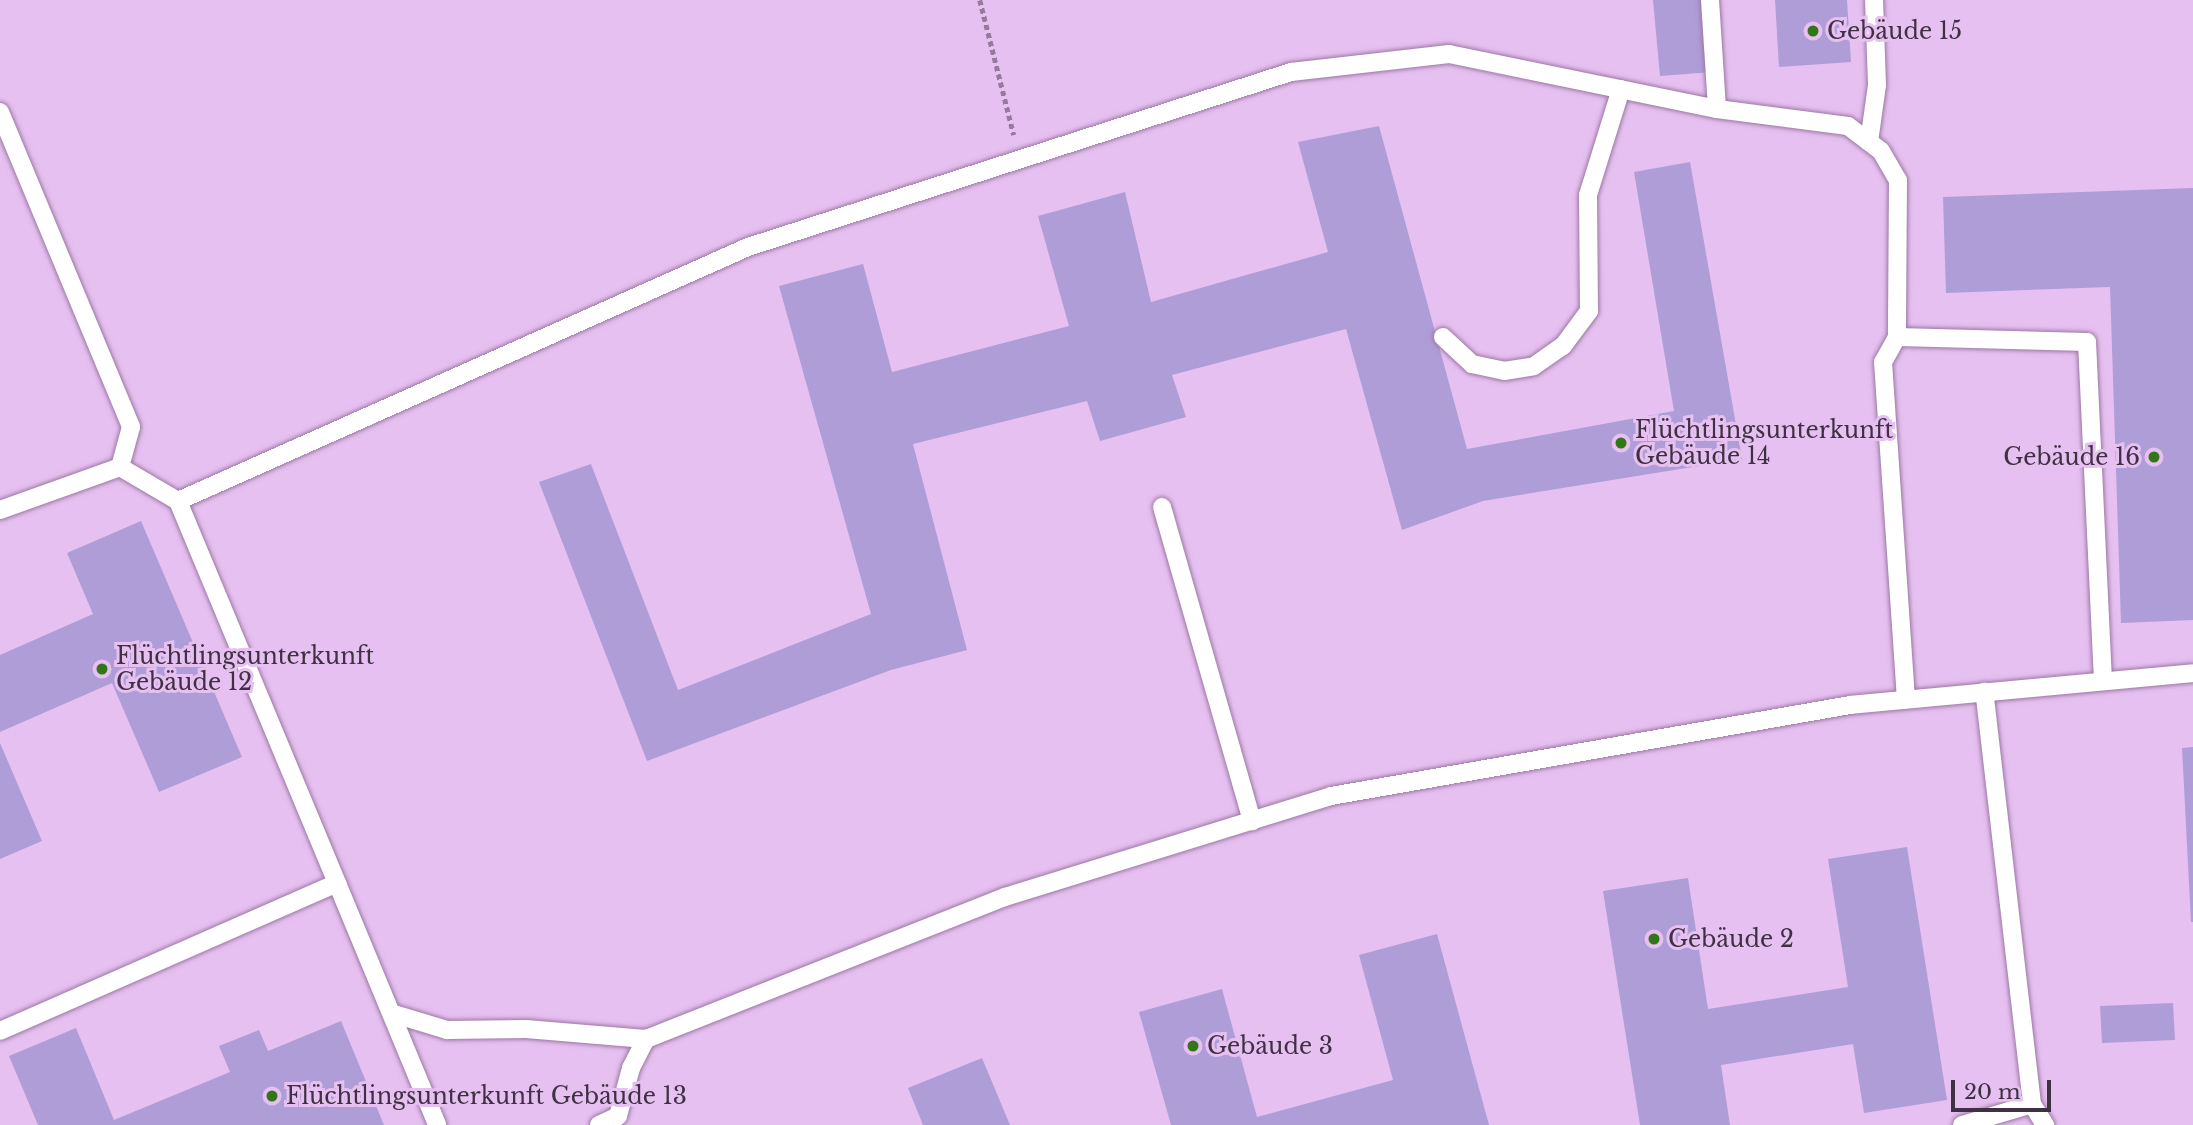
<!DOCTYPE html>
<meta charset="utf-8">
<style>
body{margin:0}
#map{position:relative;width:2193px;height:1125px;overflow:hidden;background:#e6c0f0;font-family:"Libre Baskerville",serif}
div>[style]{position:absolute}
.building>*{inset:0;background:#af9dd7}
.path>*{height:4.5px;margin-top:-2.25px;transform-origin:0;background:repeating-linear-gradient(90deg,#957a9c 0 5px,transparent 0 8.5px)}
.roads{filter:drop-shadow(0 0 2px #9b78a5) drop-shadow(0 0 2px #9b78a5)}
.service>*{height:18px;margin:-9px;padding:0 9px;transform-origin:9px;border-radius:9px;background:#fff}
.dots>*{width:19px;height:19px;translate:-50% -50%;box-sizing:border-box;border:4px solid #e6c0f0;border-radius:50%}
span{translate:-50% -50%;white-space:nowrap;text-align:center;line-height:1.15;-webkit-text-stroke:6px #e6c0f0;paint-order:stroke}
.poi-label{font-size:23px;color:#3f3043}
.left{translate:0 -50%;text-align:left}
.right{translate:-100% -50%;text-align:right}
.scale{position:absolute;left:1951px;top:1080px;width:100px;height:32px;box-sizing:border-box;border:4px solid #3f3043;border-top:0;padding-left:9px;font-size:21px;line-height:24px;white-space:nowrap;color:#3f3043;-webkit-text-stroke:5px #e6c0f0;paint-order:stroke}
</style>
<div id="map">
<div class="building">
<div style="clip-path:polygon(1653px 0,1706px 0,1712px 72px,1660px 76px)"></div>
<div style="clip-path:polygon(1775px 0,1847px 0,1851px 62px,1779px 67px)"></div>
<div style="clip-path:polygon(1379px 126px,1467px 449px,1674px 411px,1634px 172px,1690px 162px,1742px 459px,1483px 501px,1402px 530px,1346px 329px,1172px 375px,1186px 417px,1100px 441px,1087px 401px,913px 444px,967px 650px,891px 670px,647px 761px,539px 482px,591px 464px,678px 690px,871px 614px,779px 286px,863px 264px,892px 372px,1069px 326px,1038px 216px,1125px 192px,1151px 302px,1328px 252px,1298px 142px)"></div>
<div style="clip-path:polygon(2193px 188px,2193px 620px,2121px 623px,2110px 287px,1946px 293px,1943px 197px)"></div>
<div style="clip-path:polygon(141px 521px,242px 757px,159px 792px,112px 683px,0 732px,0 655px,93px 614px,67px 553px)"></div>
<div style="clip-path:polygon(0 743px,42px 841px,0 859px)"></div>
<div style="clip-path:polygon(2193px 747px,2193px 922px,2191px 922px,2182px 748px)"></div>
<div style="clip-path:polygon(1907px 847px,1947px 1100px,1864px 1113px,1853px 1044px,1721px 1065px,1730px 1125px,1640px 1125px,1603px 891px,1688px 878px,1708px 1009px,1848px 987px,1828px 859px)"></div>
<div style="clip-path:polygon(1437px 934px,1489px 1125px,1171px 1125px,1139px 1012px,1222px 989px,1257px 1117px,1393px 1080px,1359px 955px)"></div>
<div style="clip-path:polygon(2173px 1003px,2175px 1040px,2102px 1043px,2100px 1006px)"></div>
<div style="clip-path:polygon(341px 1021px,384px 1125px,38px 1125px,9px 1056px,76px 1028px,114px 1120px,230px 1072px,219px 1046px,259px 1030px,268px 1051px)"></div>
<div style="clip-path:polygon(982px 1058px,1010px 1125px,923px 1125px,908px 1088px)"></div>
</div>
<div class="path">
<div style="left:980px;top:0;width:139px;rotate:75.9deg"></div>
</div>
<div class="roads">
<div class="service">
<div style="left:1710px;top:0;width:109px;rotate:86.3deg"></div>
<div style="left:0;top:112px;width:341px;rotate:67.4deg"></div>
<div style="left:131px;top:427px;width:41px;rotate:105.4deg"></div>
<div style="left:1869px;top:142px;width:58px;rotate:-82deg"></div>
<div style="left:1877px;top:85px;width:85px;rotate:-92deg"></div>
<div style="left:1443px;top:337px;width:40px;rotate:43deg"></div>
<div style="left:1472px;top:364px;width:33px;rotate:12deg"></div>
<div style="left:1504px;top:371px;width:30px;rotate:-9deg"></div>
<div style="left:1534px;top:366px;width:35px;rotate:-35deg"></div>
<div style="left:1563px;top:346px;width:44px;rotate:-53.4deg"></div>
<div style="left:1589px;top:311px;width:116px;rotate:-90.5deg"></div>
<div style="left:1588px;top:195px;width:111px;rotate:-72.7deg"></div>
<div style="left:1897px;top:337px;width:29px;rotate:119deg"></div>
<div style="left:1883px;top:362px;width:338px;rotate:86.1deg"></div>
<div style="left:1162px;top:507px;width:327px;rotate:74deg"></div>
<div style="left:0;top:510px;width:127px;rotate:-19.7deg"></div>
<div style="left:120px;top:467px;width:67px;rotate:30.4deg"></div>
<div style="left:178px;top:501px;width:624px;rotate:-24.02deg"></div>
<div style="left:748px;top:247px;width:571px;rotate:-17.86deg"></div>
<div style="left:1291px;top:72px;width:159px;rotate:-6.5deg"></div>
<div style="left:1449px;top:54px;width:274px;rotate:11.6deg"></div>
<div style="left:1717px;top:109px;width:132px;rotate:7.4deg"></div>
<div style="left:1848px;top:126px;width:41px;rotate:37.1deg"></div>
<div style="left:1881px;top:151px;width:34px;rotate:60deg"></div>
<div style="left:1898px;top:180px;width:157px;rotate:90.4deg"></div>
<div style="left:1897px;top:337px;width:190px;rotate:1.5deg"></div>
<div style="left:2087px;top:342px;width:339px;rotate:87.3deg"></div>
<div style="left:337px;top:883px;width:262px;rotate:67.5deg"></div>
<div style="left:391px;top:1013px;width:59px;rotate:16.9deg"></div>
<div style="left:447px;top:1030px;width:79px;rotate:-0.7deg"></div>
<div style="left:526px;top:1029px;width:120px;rotate:4.8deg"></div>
<div style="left:0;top:1031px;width:368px;rotate:-23.7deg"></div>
<div style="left:337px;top:883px;width:414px;rotate:-112.6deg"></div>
<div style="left:2032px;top:1104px;width:25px;rotate:58deg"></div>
<div style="left:599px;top:1125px;width:21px;rotate:-25deg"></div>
<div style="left:618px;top:1116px;width:50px;rotate:-74.8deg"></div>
<div style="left:631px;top:1068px;width:33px;rotate:-63deg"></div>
<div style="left:646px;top:1039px;width:386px;rotate:-21.6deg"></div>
<div style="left:1005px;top:897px;width:341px;rotate:-17.2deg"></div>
<div style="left:1331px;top:796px;width:527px;rotate:-9.94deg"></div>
<div style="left:1850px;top:705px;width:344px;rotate:-5.3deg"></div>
<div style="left:1962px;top:1125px;width:73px;rotate:-16.7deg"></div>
<div style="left:2032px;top:1104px;width:415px;rotate:-96.6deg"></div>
</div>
</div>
<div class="dots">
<div style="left:1813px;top:31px;background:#327617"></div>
<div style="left:1621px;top:443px;background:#327617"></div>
<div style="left:2154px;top:457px;background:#327617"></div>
<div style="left:102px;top:669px;background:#327617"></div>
<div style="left:1654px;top:939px;background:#327617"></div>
<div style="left:1193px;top:1046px;background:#327617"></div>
<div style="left:272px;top:1096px;background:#327617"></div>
</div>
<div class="poi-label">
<span class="left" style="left:1827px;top:31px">Gebäude 15</span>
<span class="left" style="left:1635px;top:443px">Flüchtlingsunterkunft<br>Gebäude 14</span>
<span class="right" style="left:2140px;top:457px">Gebäude 16</span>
<span class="left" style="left:116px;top:669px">Flüchtlingsunterkunft<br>Gebäude 12</span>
<span class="left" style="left:1668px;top:939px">Gebäude 2</span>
<span class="left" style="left:1207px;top:1046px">Gebäude 3</span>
<span class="left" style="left:286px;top:1096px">Flüchtlingsunterkunft Gebäude 13</span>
</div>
<div class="scale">20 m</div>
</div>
